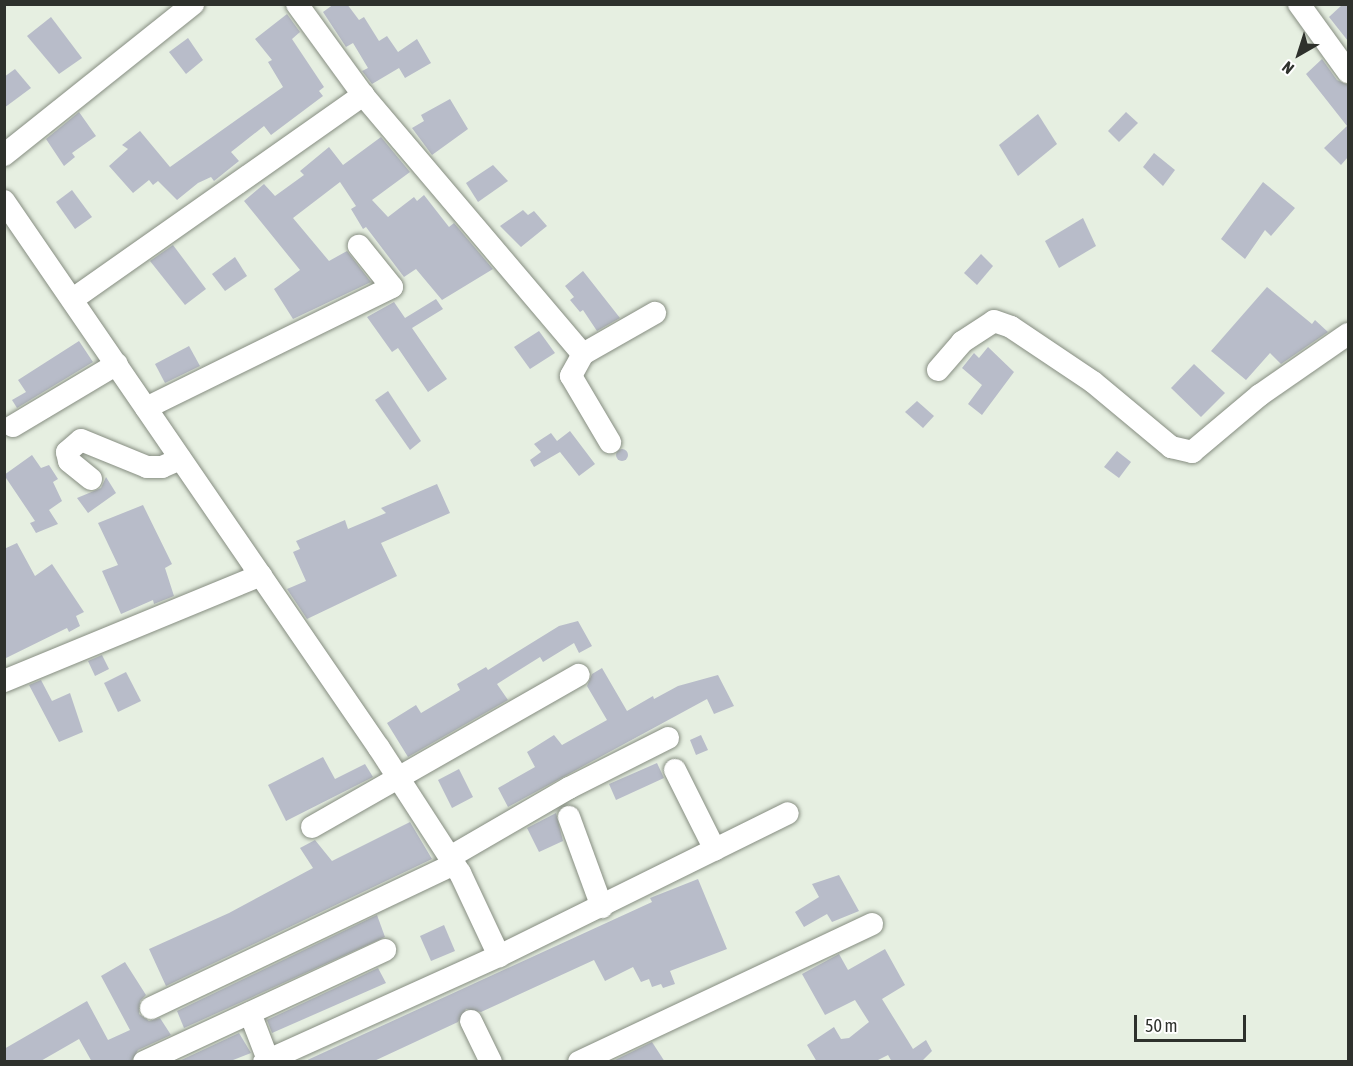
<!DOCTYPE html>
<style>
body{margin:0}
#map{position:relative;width:1353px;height:1066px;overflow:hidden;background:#e6efe1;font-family:"Asap Condensed",sans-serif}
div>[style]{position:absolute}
.building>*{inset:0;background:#b8bcc9}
.round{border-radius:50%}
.roads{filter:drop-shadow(0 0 2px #868d81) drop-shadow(0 0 2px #868d81)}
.minor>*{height:22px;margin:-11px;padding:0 11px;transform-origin:11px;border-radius:11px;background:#fff}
span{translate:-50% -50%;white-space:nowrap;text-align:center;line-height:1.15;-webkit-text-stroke:4.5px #fff;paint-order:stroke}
.frame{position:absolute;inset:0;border:6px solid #2e312c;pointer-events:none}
.north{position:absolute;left:1269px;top:24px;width:60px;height:60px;-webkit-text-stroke:4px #fff;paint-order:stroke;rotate:219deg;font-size:16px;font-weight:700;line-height:24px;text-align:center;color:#2e312c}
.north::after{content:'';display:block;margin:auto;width:21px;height:27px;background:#2e312c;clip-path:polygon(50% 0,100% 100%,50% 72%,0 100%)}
.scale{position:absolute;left:1134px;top:1015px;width:112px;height:27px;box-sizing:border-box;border:3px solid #2e312c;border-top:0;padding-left:8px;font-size:18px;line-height:21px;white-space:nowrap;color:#2e312c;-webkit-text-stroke:4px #fff;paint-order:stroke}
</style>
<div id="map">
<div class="building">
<div style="clip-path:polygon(334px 4px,347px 4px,359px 20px,364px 17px,379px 41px,387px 36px,398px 52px,417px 39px,431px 63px,405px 78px,399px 68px,372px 84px,362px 71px,368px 68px,353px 43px,346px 47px,323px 12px)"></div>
<div style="clip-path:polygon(1343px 4px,1348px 4px,1348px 41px,1329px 17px)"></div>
<div style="clip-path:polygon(287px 14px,300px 32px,292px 39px,324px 87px,319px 91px,323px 96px,271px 135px,264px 126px,231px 152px,239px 161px,214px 181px,211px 177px,198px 183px,177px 200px,158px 181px,153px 185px,149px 180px,133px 193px,109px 166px,128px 149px,122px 145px,140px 131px,170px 167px,283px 87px,268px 62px,272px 60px,255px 39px)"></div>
<div style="clip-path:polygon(51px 17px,82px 58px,59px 74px,27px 36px)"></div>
<div style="clip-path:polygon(188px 38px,203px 60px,186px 74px,169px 52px)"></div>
<div style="clip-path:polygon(1322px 59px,1337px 80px,1348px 85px,1348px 157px,1341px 165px,1324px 148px,1347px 126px,1306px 74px)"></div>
<div style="clip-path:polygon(15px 69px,31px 88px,4px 108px,4px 77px)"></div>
<div style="clip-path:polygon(450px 99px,468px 129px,432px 155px,412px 128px,424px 121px,421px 115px)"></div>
<div style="clip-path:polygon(79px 112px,96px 136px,72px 153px,75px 157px,64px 166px,46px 139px)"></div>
<div style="clip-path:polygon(1126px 112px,1138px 123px,1119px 142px,1108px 131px)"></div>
<div style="clip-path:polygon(1038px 114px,1057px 144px,1018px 176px,999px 145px)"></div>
<div style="clip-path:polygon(381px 137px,410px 172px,372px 200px,388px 217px,414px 197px,417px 201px,424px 195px,449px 227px,454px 223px,493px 269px,442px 300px,416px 269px,404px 277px,366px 227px,363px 229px,351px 209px,356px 206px,340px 182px,293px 218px,329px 261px,347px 251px,371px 282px,293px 319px,274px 289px,300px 270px,244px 201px,264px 184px,275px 196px,304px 175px,300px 171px,329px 147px,343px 165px)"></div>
<div style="clip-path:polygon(1154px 153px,1175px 170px,1163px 186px,1143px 167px)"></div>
<div style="clip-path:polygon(493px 165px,508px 181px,478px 202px,466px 183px)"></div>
<div style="clip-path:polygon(1263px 182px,1295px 208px,1271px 236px,1265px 230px,1245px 259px,1221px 239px)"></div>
<div style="clip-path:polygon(72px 190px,92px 217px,75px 229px,56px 202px)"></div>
<div style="clip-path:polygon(523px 210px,528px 215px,534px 211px,547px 226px,521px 247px,500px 226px)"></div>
<div style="clip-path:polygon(1083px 218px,1096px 246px,1059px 268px,1045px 241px)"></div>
<div style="clip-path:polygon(173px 245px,206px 289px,185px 305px,150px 261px)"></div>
<div style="clip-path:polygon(981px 254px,993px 266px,977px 285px,964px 273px)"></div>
<div style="clip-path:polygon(235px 257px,247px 276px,225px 291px,212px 274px)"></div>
<div style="clip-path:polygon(583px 271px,620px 318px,597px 331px,583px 310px,580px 312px,570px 300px,574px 297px,565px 286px)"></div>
<div style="clip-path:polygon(1267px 287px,1312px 324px,1315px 320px,1328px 332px,1281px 364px,1270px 353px,1246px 380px,1211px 351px)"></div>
<div style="clip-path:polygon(436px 299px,443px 309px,412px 328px,447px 379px,428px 392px,398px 348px,392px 352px,367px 317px,394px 302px,405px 318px)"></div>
<div style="clip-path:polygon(539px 331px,555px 353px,530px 369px,514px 347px)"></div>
<div style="clip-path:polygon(79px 341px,93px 362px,17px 408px,12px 400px,26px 392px,18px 380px)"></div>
<div style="clip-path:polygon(189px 346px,200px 366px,165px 383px,155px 364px)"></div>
<div style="clip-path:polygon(988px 347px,1014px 372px,982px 415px,968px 404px,982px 385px,962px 368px,974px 353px,979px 358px)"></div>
<div style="clip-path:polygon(1194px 364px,1225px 393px,1201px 417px,1171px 388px)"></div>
<div style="clip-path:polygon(388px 391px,421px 441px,410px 450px,375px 400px)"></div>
<div style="clip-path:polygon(917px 401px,934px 416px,923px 428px,905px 412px)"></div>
<div style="clip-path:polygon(570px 431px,595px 464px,579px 476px,560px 452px,534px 467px,530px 460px,541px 452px,534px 444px,551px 433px,557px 441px)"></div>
<div class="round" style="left:616px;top:449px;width:12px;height:12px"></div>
<div style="clip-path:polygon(1117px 451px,1131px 462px,1119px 478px,1104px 467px)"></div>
<div style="clip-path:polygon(32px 455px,41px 468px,49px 465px,58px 479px,53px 482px,62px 501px,49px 510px,58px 524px,36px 533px,30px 523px,35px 521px,4px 475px)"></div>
<div style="clip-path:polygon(106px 477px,116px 493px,88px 513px,77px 498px,101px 488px)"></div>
<div style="clip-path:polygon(437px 484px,450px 513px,381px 543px,397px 576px,307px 619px,287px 589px,306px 581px,293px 552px,300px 549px,296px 541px,345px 520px,348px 529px,386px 513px,381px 508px)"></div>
<div style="clip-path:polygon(143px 505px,172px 564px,165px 568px,174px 596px,154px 604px,153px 600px,121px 614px,102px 571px,118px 565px,98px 523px)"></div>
<div style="clip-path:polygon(17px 543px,35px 576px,52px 564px,84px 612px,76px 616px,80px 626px,69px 632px,67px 628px,4px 659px,4px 549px)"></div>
<div style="clip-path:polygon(578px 621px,592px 646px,579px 653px,574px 643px,543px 662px,540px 657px,497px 684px,508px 700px,408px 757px,387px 723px,416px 705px,421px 713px,460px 690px,457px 684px,486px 667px,488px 670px,559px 626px)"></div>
<div style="clip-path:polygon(102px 655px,109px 669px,95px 676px,88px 661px)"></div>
<div style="clip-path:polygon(602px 668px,627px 711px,653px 696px,654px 699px,678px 686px,718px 675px,734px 706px,714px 714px,707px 699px,508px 807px,498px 788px,535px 767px,527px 752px,554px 735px,562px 745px,607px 720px,587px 686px,592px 674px)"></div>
<div style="clip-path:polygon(126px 672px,141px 701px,118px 712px,104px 683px)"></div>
<div style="clip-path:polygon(41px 680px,52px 701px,70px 693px,83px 732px,59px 742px,29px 685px)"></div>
<div style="clip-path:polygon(701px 735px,708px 750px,696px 755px,690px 740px)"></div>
<div style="clip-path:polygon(323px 757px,335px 779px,365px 764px,373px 777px,286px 821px,268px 785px)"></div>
<div style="clip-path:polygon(657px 763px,664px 778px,616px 800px,609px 784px)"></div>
<div style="clip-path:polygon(459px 769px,473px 797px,452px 808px,438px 780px)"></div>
<div style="clip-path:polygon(556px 813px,563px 841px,539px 852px,527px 828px)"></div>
<div style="clip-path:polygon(410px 822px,432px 859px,166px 986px,149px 949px,229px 913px,313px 868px,300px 848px,315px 840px,332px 861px)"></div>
<div style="clip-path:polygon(839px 875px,859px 911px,832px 922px,827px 914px,804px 927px,795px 912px,819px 897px,812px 884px)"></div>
<div style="clip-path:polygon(698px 879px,727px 949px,670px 971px,675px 984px,663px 988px,661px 984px,652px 987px,649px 979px,641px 982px,633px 967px,605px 981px,594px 960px,481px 1012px,466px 1009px,458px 1022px,372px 1062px,303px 1062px,652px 902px,650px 898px)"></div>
<div style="clip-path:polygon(377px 915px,385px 937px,184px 1028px,177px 1011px)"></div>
<div style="clip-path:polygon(444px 925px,455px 951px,431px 961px,420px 936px)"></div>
<div style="clip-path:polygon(885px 949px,905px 985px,882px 999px,913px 1049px,926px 1040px,932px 1051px,921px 1062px,892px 1062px,888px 1055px,874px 1062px,817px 1062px,807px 1045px,834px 1027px,841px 1039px,849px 1038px,869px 1022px,855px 1000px,825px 1015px,802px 974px,839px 954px,848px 970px)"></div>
<div style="clip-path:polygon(125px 962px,146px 995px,140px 1001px,139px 1014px,149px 1021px,160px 1018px,171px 1035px,138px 1050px,131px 1062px,92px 1062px,79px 1039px,39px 1062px,4px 1062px,4px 1049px,87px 1001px,108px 1040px,130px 1030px,101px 976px)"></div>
<div style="clip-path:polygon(378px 968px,386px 983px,272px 1033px,267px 1020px)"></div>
<div style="clip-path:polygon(239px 1033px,251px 1053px,228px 1062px,177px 1062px)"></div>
<div style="clip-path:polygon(652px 1042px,665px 1062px,612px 1062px,617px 1059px)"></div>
</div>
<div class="roads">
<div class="minor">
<div style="left:1299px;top:4px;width:84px;rotate:54.2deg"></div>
<div style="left:363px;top:95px;width:340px;rotate:49.7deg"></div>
<div style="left:583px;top:354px;width:25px;rotate:119deg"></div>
<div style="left:571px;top:376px;width:77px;rotate:59.4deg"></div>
<div style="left:4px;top:155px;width:242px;rotate:-38.6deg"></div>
<div style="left:4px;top:201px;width:663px;rotate:55.57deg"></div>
<div style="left:379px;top:748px;width:149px;rotate:57.1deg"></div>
<div style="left:460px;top:873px;width:92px;rotate:64.8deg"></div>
<div style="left:73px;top:299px;width:355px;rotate:-35.1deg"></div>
<div style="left:363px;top:95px;width:112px;rotate:-126deg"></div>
<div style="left:583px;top:354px;width:83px;rotate:-29.7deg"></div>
<div style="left:938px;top:370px;width:37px;rotate:-49deg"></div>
<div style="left:962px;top:342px;width:38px;rotate:-33deg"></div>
<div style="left:994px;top:321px;width:18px;rotate:19deg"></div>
<div style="left:1011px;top:327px;width:99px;rotate:33.9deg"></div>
<div style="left:1093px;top:382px;width:102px;rotate:39.8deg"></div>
<div style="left:1171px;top:447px;width:22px;rotate:13deg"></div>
<div style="left:1192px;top:452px;width:89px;rotate:-40deg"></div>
<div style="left:1260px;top:395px;width:107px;rotate:-34.7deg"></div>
<div style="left:146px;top:408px;width:274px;rotate:-26.2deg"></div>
<div style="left:392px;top:287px;width:53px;rotate:-128.8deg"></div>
<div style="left:13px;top:426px;width:121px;rotate:-30.8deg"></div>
<div style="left:91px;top:479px;width:28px;rotate:-141deg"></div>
<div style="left:69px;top:461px;width:9px;rotate:-103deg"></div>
<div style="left:67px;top:452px;width:18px;rotate:-41deg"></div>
<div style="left:81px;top:440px;width:71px;rotate:22.2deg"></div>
<div style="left:147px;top:467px;width:15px"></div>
<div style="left:162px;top:467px;width:20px;rotate:-24deg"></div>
<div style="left:4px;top:681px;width:278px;rotate:-22.4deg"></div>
<div style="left:675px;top:770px;width:89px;rotate:63.4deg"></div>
<div style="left:569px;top:817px;width:96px;rotate:69.9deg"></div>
<div style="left:312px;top:827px;width:307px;rotate:-29.7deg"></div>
<div style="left:450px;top:857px;width:138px;rotate:-30.1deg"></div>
<div style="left:569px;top:788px;width:111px;rotate:-26.8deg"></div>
<div style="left:151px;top:1008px;width:335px;rotate:-25.4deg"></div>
<div style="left:250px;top:1013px;width:50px;rotate:69deg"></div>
<div style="left:471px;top:1021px;width:46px;rotate:64deg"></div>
<div style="left:144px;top:1062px;width:266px;rotate:-24.9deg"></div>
<div style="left:264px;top:1062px;width:258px;rotate:-24.3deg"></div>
<div style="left:499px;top:956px;width:322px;rotate:-26.3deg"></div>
<div style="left:579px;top:1062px;width:324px;rotate:-25.2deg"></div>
</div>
</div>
<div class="frame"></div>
<div class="north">N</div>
<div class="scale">50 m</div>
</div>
